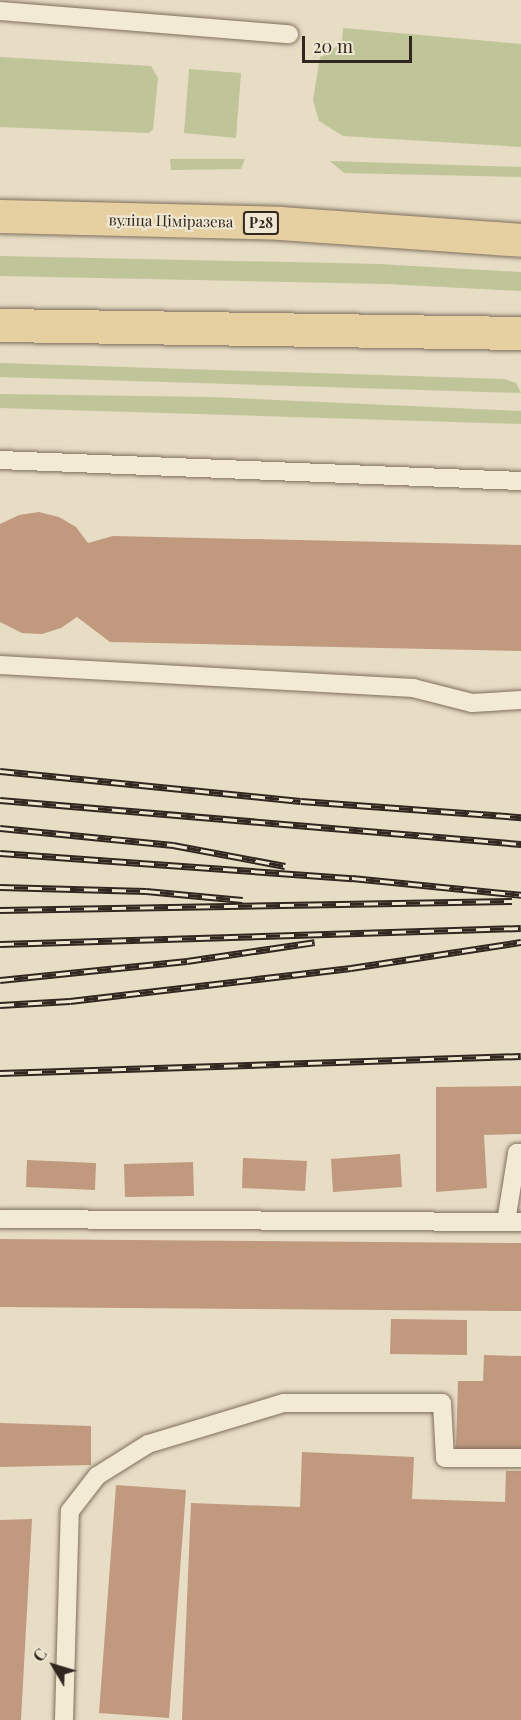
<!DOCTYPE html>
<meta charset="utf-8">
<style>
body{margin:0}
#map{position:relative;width:521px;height:1720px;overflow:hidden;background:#e7dcc4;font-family:"Playfair Display",serif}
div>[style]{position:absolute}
.green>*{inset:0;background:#bfc499}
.building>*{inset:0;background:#c1997e}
.roads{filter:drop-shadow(0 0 2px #7f6f5d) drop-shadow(0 0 2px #7f6f5d)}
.service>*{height:18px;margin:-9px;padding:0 9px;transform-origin:9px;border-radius:9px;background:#f3ead5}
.primary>*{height:33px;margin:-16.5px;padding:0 16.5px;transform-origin:16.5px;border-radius:16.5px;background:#e6cfa0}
.rail>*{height:7px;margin-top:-3.5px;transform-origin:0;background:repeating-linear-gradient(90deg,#f0e7d2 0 14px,#31271f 0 28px);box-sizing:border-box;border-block:2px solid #31271f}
span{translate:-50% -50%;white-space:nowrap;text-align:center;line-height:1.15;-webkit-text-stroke:4.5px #f0e7d2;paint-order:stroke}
.shield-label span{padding:2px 4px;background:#f0e7d2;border:2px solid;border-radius:4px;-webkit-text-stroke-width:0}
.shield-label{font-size:14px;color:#31271f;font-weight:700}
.street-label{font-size:15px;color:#31271f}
.north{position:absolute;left:24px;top:1636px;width:60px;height:60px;-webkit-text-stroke:4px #f0e7d2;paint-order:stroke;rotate:308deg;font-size:16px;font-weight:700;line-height:24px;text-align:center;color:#31271f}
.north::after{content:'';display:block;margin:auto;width:21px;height:27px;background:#31271f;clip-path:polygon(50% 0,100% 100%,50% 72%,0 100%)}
.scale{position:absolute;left:302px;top:36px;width:110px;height:27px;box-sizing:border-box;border:3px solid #31271f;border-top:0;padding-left:8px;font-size:18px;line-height:21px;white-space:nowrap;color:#31271f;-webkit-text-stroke:4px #f0e7d2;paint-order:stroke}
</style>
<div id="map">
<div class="green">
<div style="clip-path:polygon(343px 28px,521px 44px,521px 147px,343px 136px,319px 121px,313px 100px,320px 57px,342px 43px)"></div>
<div style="clip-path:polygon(0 57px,151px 66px,158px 78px,153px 129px,149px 133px,0 127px)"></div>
<div style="clip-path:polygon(189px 69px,241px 73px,236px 138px,184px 133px)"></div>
<div style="clip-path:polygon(170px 159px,245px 159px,241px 169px,171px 170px)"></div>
<div style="clip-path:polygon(330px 161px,521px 167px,521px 177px,344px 173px)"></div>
<div style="clip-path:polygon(0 256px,379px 264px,521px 272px,521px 291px,386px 284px,0 276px)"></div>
<div style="clip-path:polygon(0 363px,504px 379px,516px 383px,521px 393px,0 377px)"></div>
<div style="clip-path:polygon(0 394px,211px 397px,521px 411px,521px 424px,0 408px)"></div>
</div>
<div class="building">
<div style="clip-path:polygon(39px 512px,59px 517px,76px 527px,88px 543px,113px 536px,521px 545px,521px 651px,110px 642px,77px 617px,61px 628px,42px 634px,22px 633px,0 622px,0 524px,19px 515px)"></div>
<div style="clip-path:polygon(521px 1086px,521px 1134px,484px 1135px,487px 1188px,436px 1192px,436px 1087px)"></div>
<div style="clip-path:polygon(400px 1154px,402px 1187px,333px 1192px,331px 1159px)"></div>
<div style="clip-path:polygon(243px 1158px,307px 1161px,305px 1191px,242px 1188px)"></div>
<div style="clip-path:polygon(27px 1160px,96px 1163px,95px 1190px,26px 1187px)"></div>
<div style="clip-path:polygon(193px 1162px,194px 1196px,125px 1197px,124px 1164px)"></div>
<div style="clip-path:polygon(0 1239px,521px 1243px,521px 1311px,0 1307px)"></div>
<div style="clip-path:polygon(391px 1319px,467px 1320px,467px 1355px,390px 1354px)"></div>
<div style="clip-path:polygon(484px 1355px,521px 1356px,521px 1451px,456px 1449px,458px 1381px,483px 1381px)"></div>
<div style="clip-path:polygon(0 1423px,91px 1426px,91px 1465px,0 1467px)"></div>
<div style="clip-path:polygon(302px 1452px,414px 1457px,412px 1499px,505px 1502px,506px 1471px,521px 1471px,521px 1720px,182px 1720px,191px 1503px,300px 1507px)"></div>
<div style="clip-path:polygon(116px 1485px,186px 1490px,169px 1718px,99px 1713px)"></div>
<div style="clip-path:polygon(32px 1519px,21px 1720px,0 1720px,0 1520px)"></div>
</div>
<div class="roads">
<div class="service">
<div style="left:0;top:11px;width:290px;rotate:4.6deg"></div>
<div style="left:0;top:460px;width:521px;rotate:2.31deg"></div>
<div style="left:0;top:665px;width:414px;rotate:3.2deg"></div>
<div style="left:413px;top:688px;width:61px;rotate:14.3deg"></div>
<div style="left:472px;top:703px;width:49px;rotate:-3.5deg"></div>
<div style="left:0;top:1219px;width:521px;rotate:0.33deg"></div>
<div style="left:506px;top:1222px;width:70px;rotate:-80.9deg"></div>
<div style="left:517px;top:1153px;width:4px"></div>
<div style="left:64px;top:1720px;width:209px;rotate:-88.4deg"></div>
<div style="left:70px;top:1511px;width:44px;rotate:-52.4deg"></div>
<div style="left:97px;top:1476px;width:60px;rotate:-32.1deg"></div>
<div style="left:148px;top:1444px;width:142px;rotate:-16.8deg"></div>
<div style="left:284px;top:1403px;width:158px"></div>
<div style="left:442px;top:1403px;width:55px;rotate:86.9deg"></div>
<div style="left:445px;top:1458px;width:76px"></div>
</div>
<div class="primary">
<div style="left:0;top:216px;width:280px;rotate:1.4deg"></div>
<div style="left:280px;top:223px;width:242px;rotate:4deg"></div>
<div style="left:0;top:325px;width:521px;rotate:0.88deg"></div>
</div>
</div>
<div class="rail">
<div style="left:0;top:771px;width:302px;rotate:5.7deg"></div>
<div style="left:301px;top:801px;width:221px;rotate:4.2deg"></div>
<div style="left:0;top:800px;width:523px;rotate:4.83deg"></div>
<div style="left:0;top:828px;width:174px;rotate:5.6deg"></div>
<div style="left:173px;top:845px;width:114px;rotate:10.6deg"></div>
<div style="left:0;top:853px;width:353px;rotate:4.1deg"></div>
<div style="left:352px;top:878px;width:170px;rotate:5.7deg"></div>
<div style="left:0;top:887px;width:146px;rotate:1.6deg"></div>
<div style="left:146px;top:891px;width:97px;rotate:5.3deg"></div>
<div style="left:0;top:910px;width:512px;rotate:-1.01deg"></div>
<div style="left:0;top:944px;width:521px;rotate:-1.76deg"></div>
<div style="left:0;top:980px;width:188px;rotate:-5.8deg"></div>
<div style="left:187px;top:961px;width:129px;rotate:-8.4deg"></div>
<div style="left:0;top:1005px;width:70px;rotate:-3.3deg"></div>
<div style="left:70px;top:1001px;width:283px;rotate:-6.7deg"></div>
<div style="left:351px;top:968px;width:172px;rotate:-8.7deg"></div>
<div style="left:0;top:1073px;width:521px;rotate:-1.87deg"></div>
</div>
<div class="shield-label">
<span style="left:261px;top:223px">Р28</span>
</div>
<div class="street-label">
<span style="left:171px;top:221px;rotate:1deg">вуліца Ціміразева</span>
</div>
<div class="north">С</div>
<div class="scale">20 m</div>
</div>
